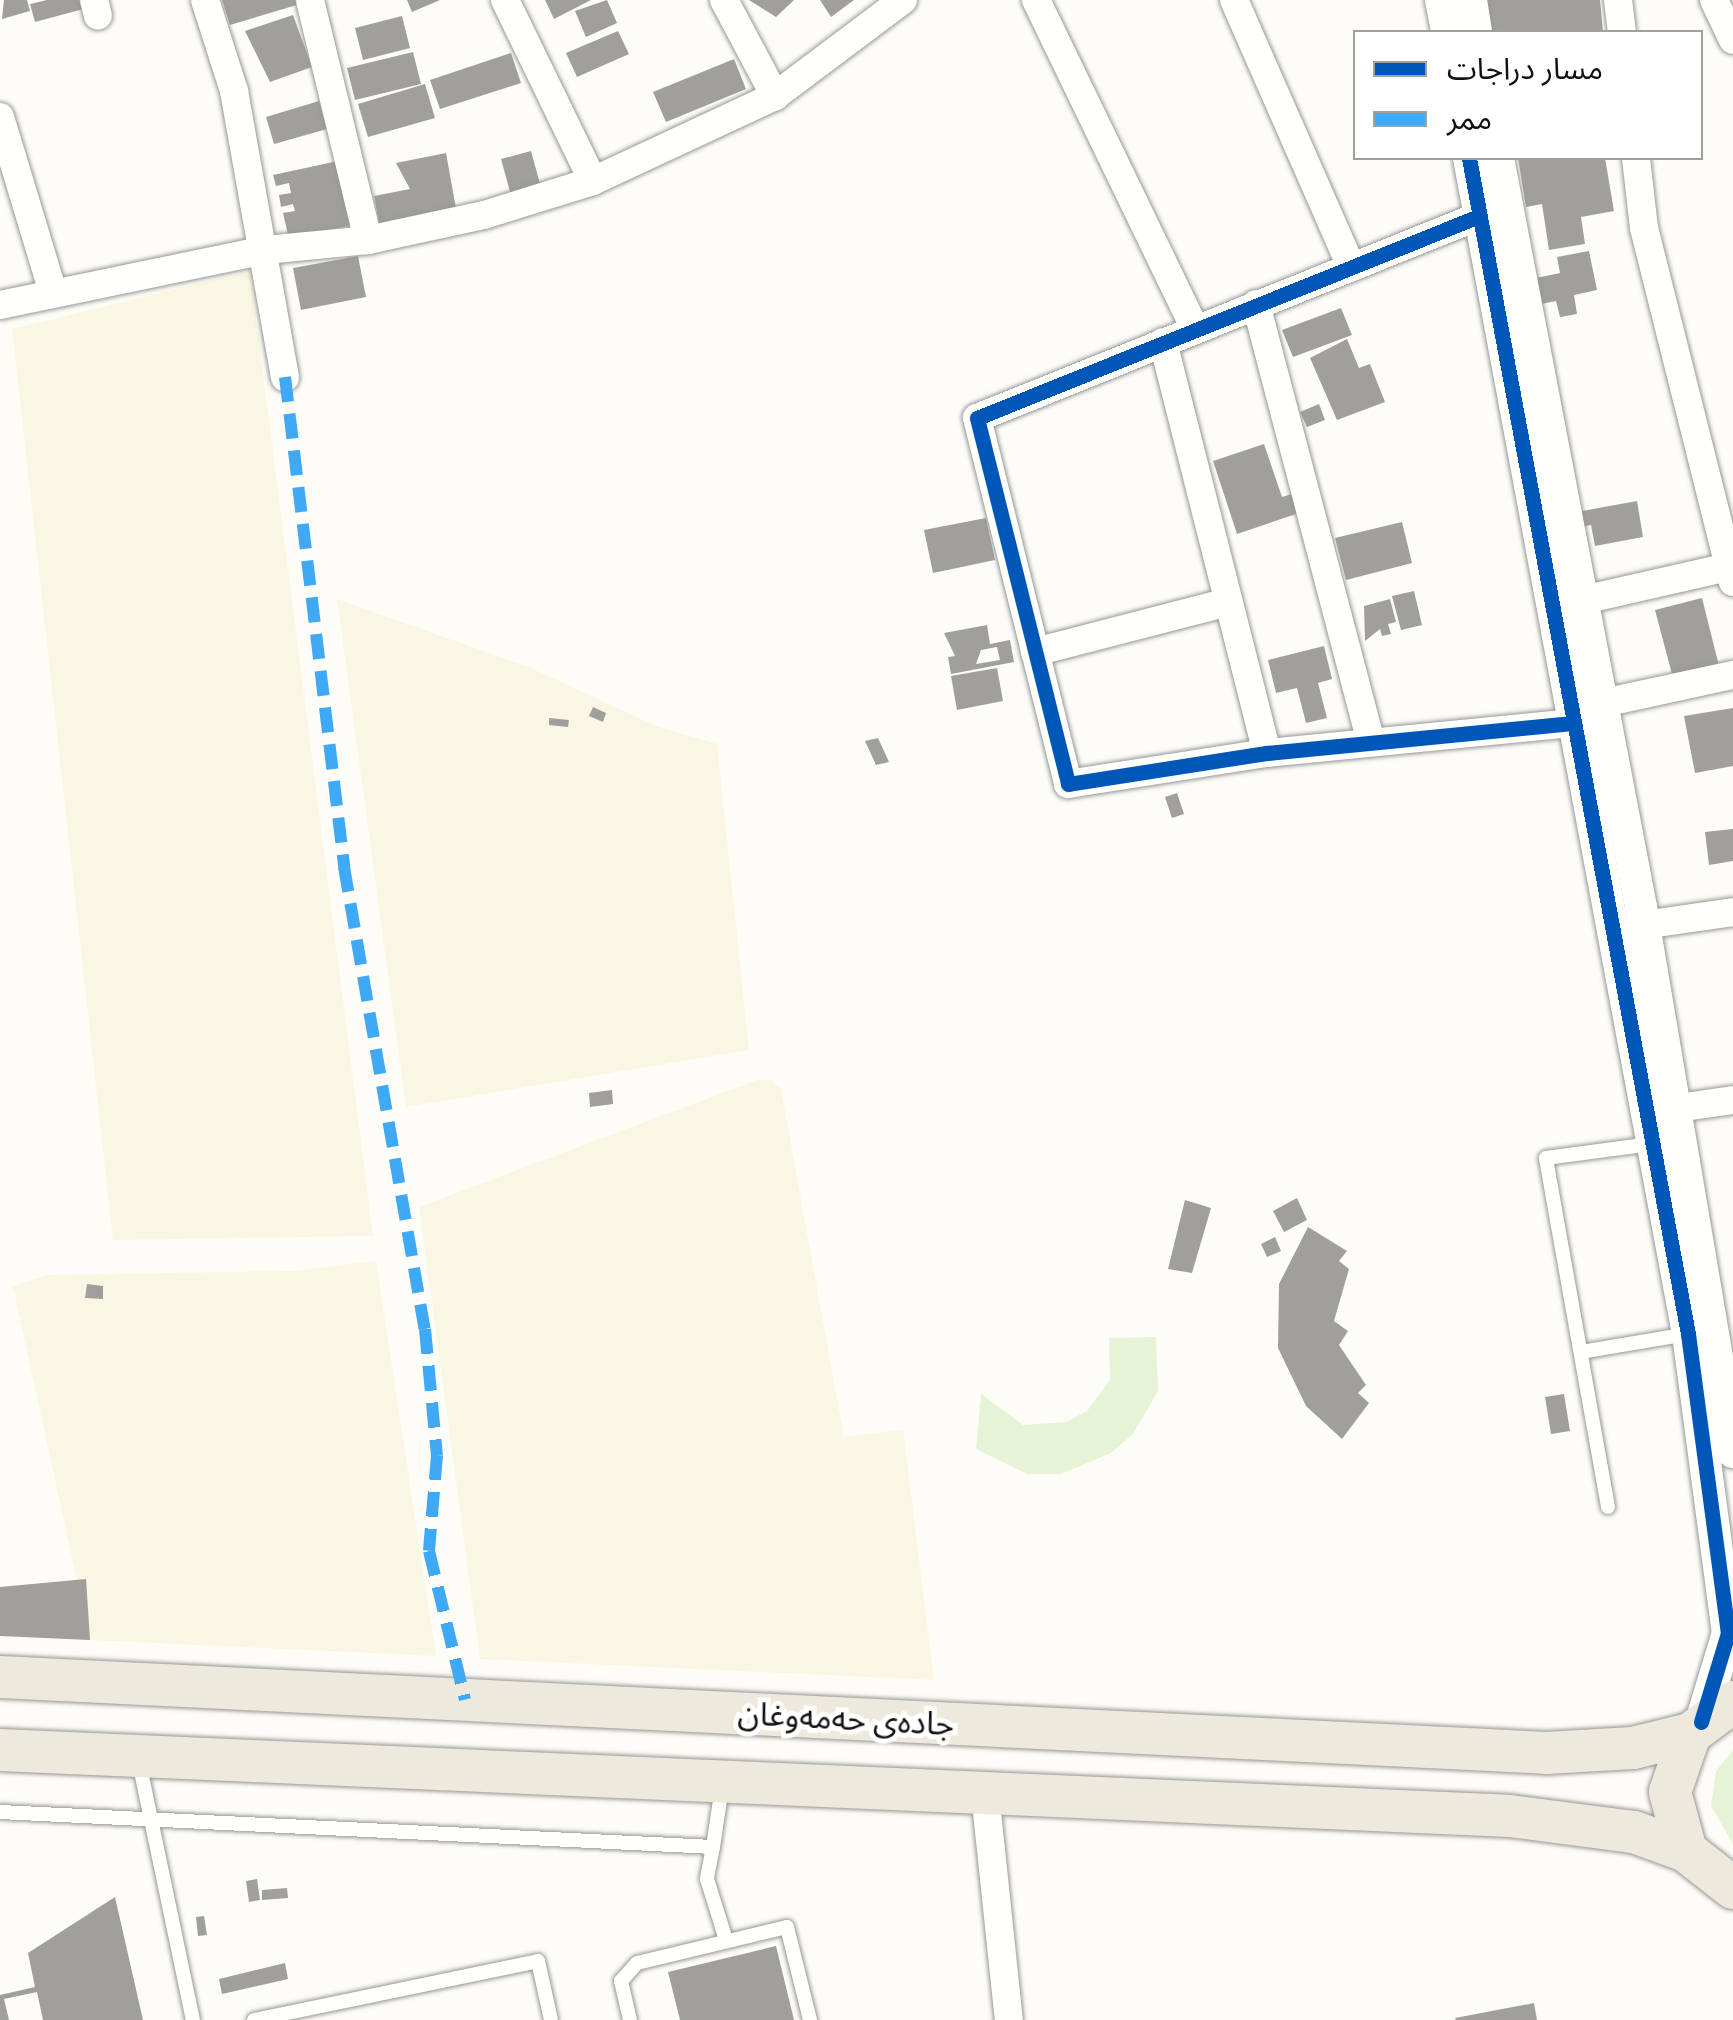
<!DOCTYPE html>
<meta charset="utf-8">
<style>
body{margin:0}
#map{position:relative;width:1733px;height:2020px;overflow:hidden;background:#fdfcf7;font-family:"Source Serif 4","Noto Sans Arabic",serif}
div>[style]{position:absolute}
.farmland>*{inset:0;background:#f9f7e4}
.green>*{inset:0;background:#e7f3d7}
.building>*{inset:0;background:#a19f9c}
.roads{filter:drop-shadow(0 0 2px #979795) drop-shadow(0 0 2px #979795)}
.service>*{height:14px;margin:-7px;padding:0 7px;transform-origin:7px;border-radius:7px;background:#fffffe}
.minor>*{height:28px;margin:-14px;padding:0 14px;transform-origin:14px;border-radius:14px;background:#fffffe}
.tertiary>*{height:32px;margin:-16px;padding:0 16px;transform-origin:16px;border-radius:16px;background:#fffffe}
.primary>*{height:42px;margin:-21px;padding:0 21px;transform-origin:21px;border-radius:21px;background:#ede9dc}
.quiet>*{height:12px;margin-top:-6px;transform-origin:0;background:repeating-linear-gradient(90deg,#3fa9f5 0 25px,transparent 0 37px)}
.cycleway>*{height:15px;margin:-7.5px;padding:0 7.5px;transform-origin:7.5px;border-radius:7.5px;background:#0057b8}
span{translate:-50% -50%;white-space:nowrap;text-align:center;line-height:1.15;-webkit-text-stroke:10px #fff;paint-order:stroke}
.street-label{font-size:32px;color:#111}
.legend{position:absolute;left:1353px;top:30px;width:350px;height:130px;box-sizing:border-box;background:#fff;border:2px solid #a0a0a0;margin:0;padding:12px 18px;list-style:none;font-size:30px;color:#111}
.legend li{display:flex;align-items:center;gap:20px;height:50px}
.legend b{width:50px;border:2px solid #a0a0a0}
</style>
<div id="map">
<div class="farmland">
<div style="clip-path:polygon(250px 271px,373px 1236px,113px 1240px,12px 329px)"></div>
<div style="clip-path:polygon(337px 599px,531px 668px,656px 726px,717px 744px,749px 1050px,406px 1107px)"></div>
<div style="clip-path:polygon(757px 1080px,771px 1080px,781px 1089px,844px 1437px,903px 1430px,934px 1680px,480px 1659px,419px 1207px)"></div>
<div style="clip-path:polygon(376px 1261px,436px 1656px,90px 1640px,13px 1287px,46px 1275px,292px 1271px)"></div>
</div>
<div class="green">
<div style="clip-path:polygon(1156px 1337px,1158px 1391px,1133px 1434px,1111px 1453px,1061px 1474px,1027px 1474px,976px 1449px,981px 1394px,1023px 1425px,1066px 1422px,1087px 1411px,1110px 1380px,1109px 1338px)"></div>
<div style="clip-path:polygon(1733px 1750px,1733px 1844px,1711px 1806px,1716px 1771px)"></div>
</div>
<div class="building">
<div style="clip-path:polygon(4px 0,27px 0,30px 11px,2px 19px)"></div>
<div style="clip-path:polygon(47px 0,85px 0,87px 8px,35px 22px,30px 4px)"></div>
<div style="clip-path:polygon(222px 0,299px 0,300px 4px,230px 25px)"></div>
<div style="clip-path:polygon(407px 0,440px 0,412px 12px)"></div>
<div style="clip-path:polygon(545px 0,591px 0,554px 19px)"></div>
<div style="clip-path:polygon(607px 0,617px 23px,586px 37px,575px 11px)"></div>
<div style="clip-path:polygon(749px 0,794px 0,776px 17px)"></div>
<div style="clip-path:polygon(820px 0,854px 0,831px 17px)"></div>
<div style="clip-path:polygon(1484px 0,1600px 0,1603px 32px,1490px 32px)"></div>
<div style="clip-path:polygon(293px 15px,312px 67px,270px 82px,245px 31px)"></div>
<div style="clip-path:polygon(402px 16px,410px 48px,363px 60px,355px 28px)"></div>
<div style="clip-path:polygon(618px 31px,629px 54px,577px 77px,566px 53px)"></div>
<div style="clip-path:polygon(413px 52px,421px 84px,355px 100px,347px 68px)"></div>
<div style="clip-path:polygon(511px 53px,521px 83px,440px 109px,430px 80px)"></div>
<div style="clip-path:polygon(734px 59px,746px 89px,666px 122px,653px 92px)"></div>
<div style="clip-path:polygon(425px 84px,435px 118px,368px 137px,358px 104px)"></div>
<div style="clip-path:polygon(319px 101px,327px 129px,274px 144px,266px 117px)"></div>
<div style="clip-path:polygon(531px 151px,542px 191px,512px 199px,501px 159px)"></div>
<div style="clip-path:polygon(446px 153px,457px 214px,380px 228px,374px 196px,410px 189px,396px 163px)"></div>
<div style="clip-path:polygon(1518px 158px,1605px 158px,1614px 211px,1581px 217px,1585px 244px,1549px 250px,1542px 204px,1526px 207px)"></div>
<div style="clip-path:polygon(338px 161px,353px 225px,289px 239px,283px 213px,295px 211px,293px 204px,281px 207px,279px 195px,291px 193px,289px 183px,276px 186px,273px 175px)"></div>
<div style="clip-path:polygon(1589px 251px,1597px 290px,1574px 295px,1577px 314px,1560px 317px,1556px 301px,1541px 304px,1536px 278px,1560px 273px,1557px 257px)"></div>
<div style="clip-path:polygon(358px 256px,366px 297px,301px 310px,293px 268px)"></div>
<div style="clip-path:polygon(1341px 308px,1352px 335px,1293px 357px,1282px 330px)"></div>
<div style="clip-path:polygon(1347px 339px,1359px 368px,1370px 364px,1385px 402px,1337px 420px,1310px 358px)"></div>
<div style="clip-path:polygon(1319px 404px,1325px 420px,1307px 427px,1300px 412px)"></div>
<div style="clip-path:polygon(1264px 444px,1282px 497px,1298px 492px,1305px 511px,1237px 534px,1213px 461px)"></div>
<div style="clip-path:polygon(1637px 501px,1643px 537px,1595px 546px,1591px 525px,1574px 528px,1571px 513px)"></div>
<div style="clip-path:polygon(986px 518px,995px 560px,933px 573px,924px 530px)"></div>
<div style="clip-path:polygon(1402px 522px,1412px 563px,1346px 580px,1335px 538px)"></div>
<div style="clip-path:polygon(1414px 591px,1422px 625px,1401px 630px,1392px 596px)"></div>
<div style="clip-path:polygon(1702px 598px,1719px 666px,1673px 678px,1655px 610px)"></div>
<div style="clip-path:polygon(1390px 599px,1396px 622px,1388px 624px,1391px 634px,1382px 636px,1380px 629px,1365px 641px,1364px 606px)"></div>
<div style="clip-path:polygon(evenodd,987px 625px,990px 644px,1010px 640px,1014px 662px,951px 674px,948px 657px,955px 656px,944px 633px,987px 625px,997px 647px,1000px 660px,976px 664px,981px 650px,997px 647px)"></div>
<div style="clip-path:polygon(1324px 646px,1332px 679px,1318px 683px,1327px 718px,1306px 723px,1297px 688px,1276px 693px,1268px 660px)"></div>
<div style="clip-path:polygon(997px 668px,1003px 701px,957px 710px,951px 676px)"></div>
<div style="clip-path:polygon(593px 707px,606px 713px,603px 722px,589px 716px)"></div>
<div style="clip-path:polygon(1733px 708px,1733px 766px,1695px 773px,1684px 716px)"></div>
<div style="clip-path:polygon(549px 718px,569px 720px,568px 727px,549px 725px)"></div>
<div style="clip-path:polygon(878px 738px,889px 762px,876px 765px,865px 741px)"></div>
<div style="clip-path:polygon(1177px 793px,1184px 814px,1172px 818px,1165px 797px)"></div>
<div style="clip-path:polygon(1733px 829px,1733px 861px,1709px 865px,1705px 832px)"></div>
<div style="clip-path:polygon(612px 1090px,613px 1104px,590px 1107px,589px 1093px)"></div>
<div style="clip-path:polygon(1297px 1198px,1307px 1220px,1284px 1232px,1273px 1211px)"></div>
<div style="clip-path:polygon(1185px 1200px,1211px 1208px,1192px 1273px,1168px 1269px)"></div>
<div style="clip-path:polygon(1308px 1227px,1347px 1251px,1339px 1261px,1349px 1269px,1334px 1321px,1348px 1331px,1339px 1345px,1366px 1385px,1358px 1393px,1369px 1403px,1342px 1439px,1306px 1406px,1278px 1348px,1279px 1284px)"></div>
<div style="clip-path:polygon(1275px 1237px,1281px 1251px,1267px 1257px,1261px 1244px)"></div>
<div style="clip-path:polygon(87px 1284px,103px 1286px,103px 1299px,85px 1298px)"></div>
<div style="clip-path:polygon(1564px 1394px,1570px 1431px,1551px 1434px,1545px 1397px)"></div>
<div style="clip-path:polygon(86px 1579px,90px 1640px,0 1636px,0 1587px)"></div>
<div style="clip-path:polygon(257px 1879px,260px 1900px,249px 1902px,246px 1881px)"></div>
<div style="clip-path:polygon(287px 1888px,288px 1898px,262px 1900px,262px 1890px)"></div>
<div style="clip-path:polygon(115px 1897px,143px 2020px,43px 2020px,37px 1992px,4px 1999px,9px 2020px,0 2020px,0 1995px,35px 1987px,28px 1953px)"></div>
<div style="clip-path:polygon(204px 1916px,207px 1935px,198px 1936px,196px 1917px)"></div>
<div style="clip-path:polygon(776px 1946px,794px 2020px,680px 2020px,668px 1972px)"></div>
<div style="clip-path:polygon(285px 1963px,288px 1979px,222px 1994px,219px 1979px)"></div>
<div style="clip-path:polygon(1534px 2003px,1537px 2020px,1456px 2020px,1455px 2018px)"></div>
</div>
<div class="roads">
<div class="service">
<div style="left:1581px;top:1352px;width:108px;rotate:-9.6deg"></div>
<div style="left:1608px;top:1507px;width:354px;rotate:-100.1deg"></div>
<div style="left:1546px;top:1158px;width:106px;rotate:-7.6deg"></div>
<div style="left:139px;top:1762px;width:264px;rotate:78.2deg"></div>
<div style="left:0;top:1812px;width:714px;rotate:2.81deg"></div>
<div style="left:713px;top:1847px;width:61px;rotate:-81.5deg"></div>
<div style="left:713px;top:1847px;width:33px;rotate:101deg"></div>
<div style="left:707px;top:1879px;width:64px;rotate:72.7deg"></div>
<div style="left:254px;top:2020px;width:290px;rotate:-11.7deg"></div>
<div style="left:538px;top:1961px;width:60px;rotate:77.6deg"></div>
<div style="left:630px;top:2020px;width:40px;rotate:-103deg"></div>
<div style="left:621px;top:1981px;width:24px;rotate:-48deg"></div>
<div style="left:637px;top:1963px;width:154px;rotate:-13.5deg"></div>
<div style="left:787px;top:1927px;width:96px;rotate:76.1deg"></div>
</div>
<div class="minor">
<div style="left:94px;top:0;width:16px;rotate:76deg"></div>
<div style="left:205px;top:0;width:96px;rotate:72.3deg"></div>
<div style="left:234px;top:91px;width:291px;rotate:79.9deg"></div>
<div style="left:310px;top:0;width:247px;rotate:76.4deg"></div>
<div style="left:505px;top:0;width:201px;rotate:64.1deg"></div>
<div style="left:724px;top:0;width:109px;rotate:62deg"></div>
<div style="left:1036px;top:0;width:365px;rotate:64.2deg"></div>
<div style="left:1234px;top:0;width:292px;rotate:66.3deg"></div>
<div style="left:1618px;top:0;width:32px;rotate:83deg"></div>
<div style="left:1714px;top:0;width:44px;rotate:64.6deg"></div>
<div style="left:0;top:117px;width:184px;rotate:73.2deg"></div>
<div style="left:1636px;top:158px;width:70px;rotate:83.5deg"></div>
<div style="left:1644px;top:228px;width:365px;rotate:75.9deg"></div>
<div style="left:1479px;top:216px;width:541px;rotate:158.08deg"></div>
<div style="left:977px;top:418px;width:377px;rotate:76deg"></div>
<div style="left:1068px;top:784px;width:201px;rotate:-8.9deg"></div>
<div style="left:1267px;top:753px;width:307px;rotate:-5.6deg"></div>
<div style="left:1256px;top:304px;width:452px;rotate:75.3deg"></div>
<div style="left:0;top:305px;width:271px;rotate:-11.7deg"></div>
<div style="left:265px;top:250px;width:103px;rotate:-5.5deg"></div>
<div style="left:368px;top:240px;width:119px;rotate:-12.2deg"></div>
<div style="left:484px;top:215px;width:114px;rotate:-17.3deg"></div>
<div style="left:593px;top:181px;width:201px;rotate:-25deg"></div>
<div style="left:775px;top:96px;width:160px;rotate:-36.9deg"></div>
<div style="left:1163px;top:342px;width:424px;rotate:75.8deg"></div>
<div style="left:1583px;top:600px;width:154px;rotate:-12.8deg"></div>
<div style="left:1035px;top:652px;width:200px;rotate:-14.5deg"></div>
<div style="left:1603px;top:703px;width:133px;rotate:-12.2deg"></div>
<div style="left:1643px;top:925px;width:91px;rotate:-8.2deg"></div>
<div style="left:1657px;top:1111px;width:77px;rotate:-8.2deg"></div>
<div style="left:985px;top:1793px;width:228px;rotate:84deg"></div>
</div>
<div class="tertiary">
<div style="left:1441px;top:0;width:33px;rotate:79deg"></div>
<div style="left:1471px;top:0;width:32px;rotate:81deg"></div>
<div style="left:1469px;top:158px;width:1196px;rotate:79.45deg"></div>
<div style="left:1688px;top:1334px;width:302px;rotate:82.4deg"></div>
<div style="left:1728px;top:1633px;width:93px;rotate:106.9deg"></div>
<div style="left:1498px;top:158px;width:763px;rotate:79.19deg"></div>
<div style="left:1641px;top:907px;width:553px;rotate:80.42deg"></div>
</div>
<div class="primary">
<div style="left:0;top:1677px;width:1548px;rotate:2.81deg"></div>
<div style="left:1546px;top:1753px;width:87px;rotate:-3.3deg"></div>
<div style="left:1633px;top:1748px;width:59px;rotate:-13.8deg"></div>
<div style="left:1733px;top:1702px;width:54px;rotate:143.3deg"></div>
<div style="left:1690px;top:1734px;width:61px;rotate:109deg"></div>
<div style="left:1670px;top:1792px;width:61px;rotate:74.8deg"></div>
<div style="left:1686px;top:1851px;width:60px;rotate:38.2deg"></div>
<div style="left:0;top:1750px;width:1511px;rotate:2.5deg"></div>
<div style="left:1510px;top:1816px;width:125px;rotate:7.4deg"></div>
<div style="left:1634px;top:1832px;width:55px;rotate:20.1deg"></div>
</div>
</div>
<div class="quiet">
<div style="left:285px;top:377px;width:494px;rotate:83.1deg"></div>
<div style="left:344px;top:867px;width:469px;rotate:80.1deg"></div>
<div style="left:425px;top:1329px;width:127px;rotate:84.6deg"></div>
<div style="left:437px;top:1455px;width:96px;rotate:94.8deg"></div>
<div style="left:429px;top:1551px;width:153px;rotate:76.4deg"></div>
</div>
<div class="cycleway">
<div style="left:1469px;top:158px;width:1196px;rotate:79.45deg"></div>
<div style="left:1688px;top:1334px;width:302px;rotate:82.4deg"></div>
<div style="left:1728px;top:1633px;width:93px;rotate:106.9deg"></div>
<div style="left:1479px;top:216px;width:541px;rotate:158.08deg"></div>
<div style="left:977px;top:418px;width:377px;rotate:76deg"></div>
<div style="left:1068px;top:784px;width:201px;rotate:-8.9deg"></div>
<div style="left:1267px;top:753px;width:307px;rotate:-5.6deg"></div>
</div>
<div class="street-label">
<span style="left:846px;top:1719px;rotate:3deg">جادەی حەمەوغان</span>
</div>
<ul class="legend">
<li><b style="height:12px;background:#0057b8"></b>مسار دراجات</li>
<li><b style="height:12px;background:#3fa9f5"></b>ممر</li>
</ul>
</div>
